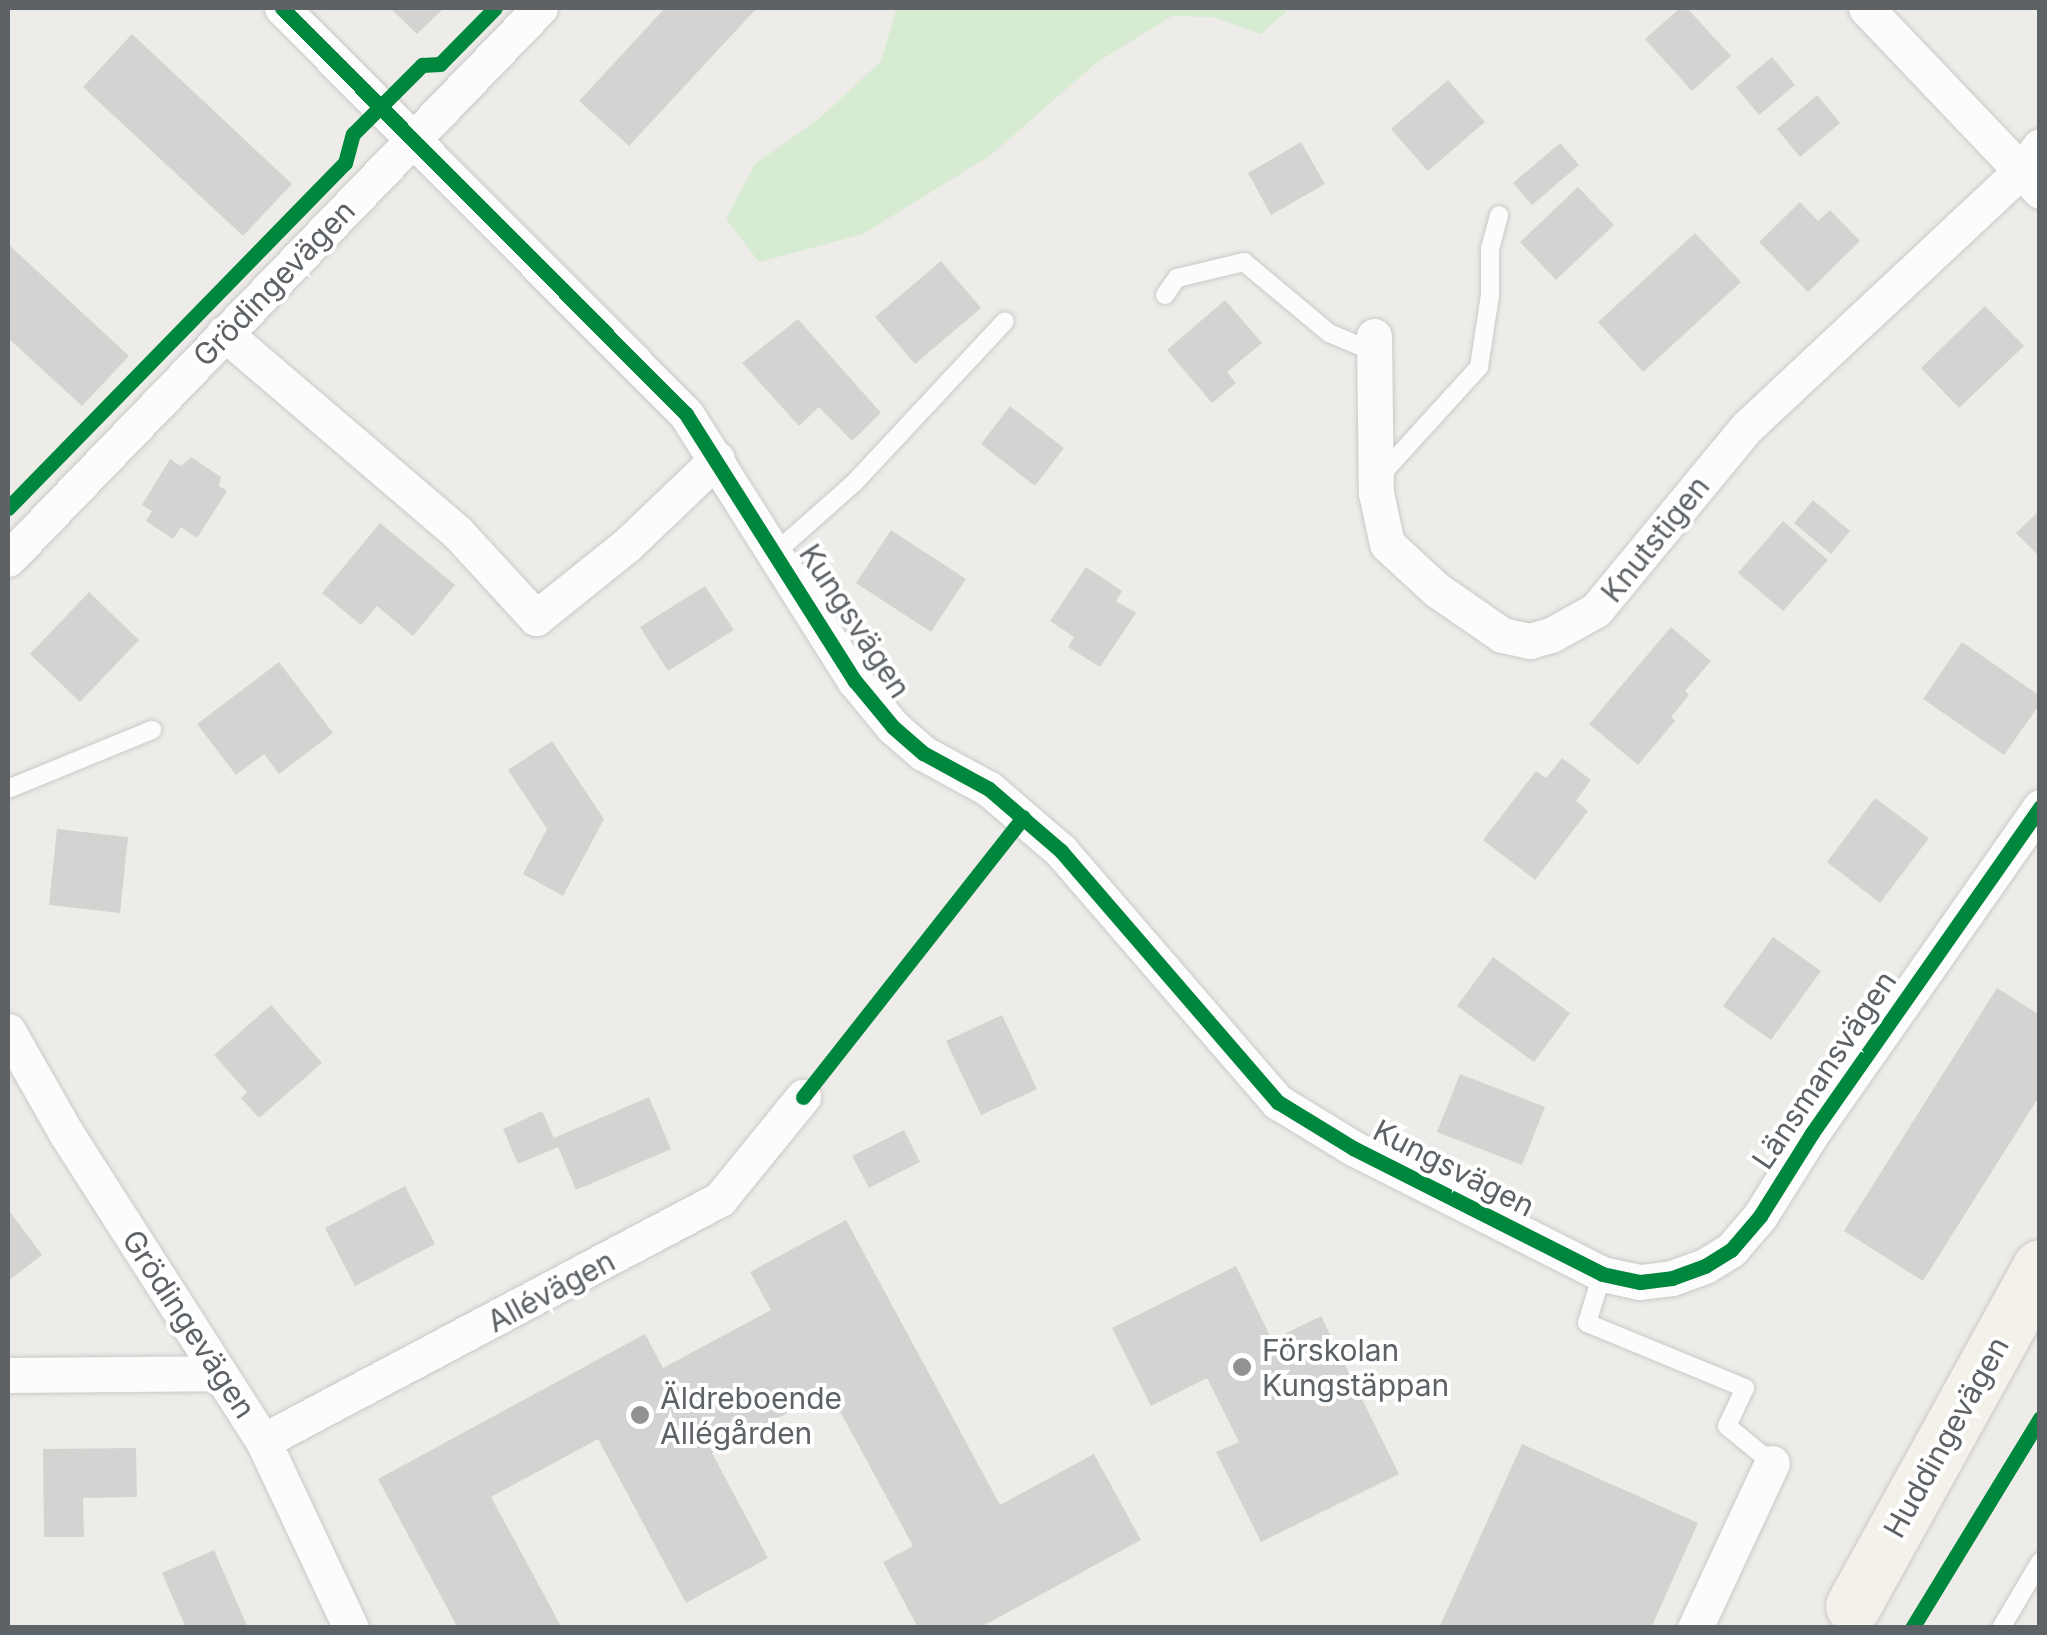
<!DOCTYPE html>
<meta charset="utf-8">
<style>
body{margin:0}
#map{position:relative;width:2047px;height:1635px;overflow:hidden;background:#eeece8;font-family:Inter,sans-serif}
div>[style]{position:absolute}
.green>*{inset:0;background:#d6ebd1}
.building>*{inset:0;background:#d5d3d1}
.roads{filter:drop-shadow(0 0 2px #c9c9c8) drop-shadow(0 0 2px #c9c9c8)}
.lane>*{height:18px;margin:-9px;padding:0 9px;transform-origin:9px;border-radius:9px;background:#fcfcfc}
.street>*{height:35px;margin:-17.5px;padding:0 17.5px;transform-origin:17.5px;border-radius:17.5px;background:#fcfcfc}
.primary>*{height:55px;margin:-27.5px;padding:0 27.5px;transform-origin:27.5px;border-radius:27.5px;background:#f3f1e9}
.cycleway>*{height:15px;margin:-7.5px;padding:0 7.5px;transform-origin:7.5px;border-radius:7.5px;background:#00873e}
.dots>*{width:28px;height:28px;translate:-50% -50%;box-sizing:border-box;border:5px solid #fff;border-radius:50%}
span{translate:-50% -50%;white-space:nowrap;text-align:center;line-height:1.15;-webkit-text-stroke:8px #fff;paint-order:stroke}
.street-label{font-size:30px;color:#5d6267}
.poi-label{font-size:30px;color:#5d6267}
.left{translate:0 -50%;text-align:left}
.frame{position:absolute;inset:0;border:10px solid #5d6267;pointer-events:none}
</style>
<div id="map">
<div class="green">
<div style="clip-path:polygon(897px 8px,1290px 8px,1261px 34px,1213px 17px,1172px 16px,1096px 63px,991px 155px,863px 234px,759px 262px,726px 219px,755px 164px,820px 118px,881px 61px)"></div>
</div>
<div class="building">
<div style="clip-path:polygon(390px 8px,444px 8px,417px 34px)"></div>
<div style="clip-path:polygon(665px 8px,757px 8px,629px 146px,579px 101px)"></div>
<div style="clip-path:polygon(1680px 8px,1687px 8px,1731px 56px,1692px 91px,1645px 39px)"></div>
<div style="clip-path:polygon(132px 34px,292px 184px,243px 236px,83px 87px)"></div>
<div style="clip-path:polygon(1772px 57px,1795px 85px,1759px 115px,1736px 87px)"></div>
<div style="clip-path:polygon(1448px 80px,1485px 122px,1428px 171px,1391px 129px)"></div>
<div style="clip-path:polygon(1817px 95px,1840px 123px,1800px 157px,1777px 129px)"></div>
<div style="clip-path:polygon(1301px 142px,1325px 184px,1271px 215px,1248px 173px)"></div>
<div style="clip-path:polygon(1560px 143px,1579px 165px,1532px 205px,1513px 183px)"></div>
<div style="clip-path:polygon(1578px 187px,1614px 225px,1556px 280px,1520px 242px)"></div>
<div style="clip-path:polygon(1800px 202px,1818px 221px,1830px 210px,1860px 241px,1808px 292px,1759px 242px)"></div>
<div style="clip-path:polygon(1695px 233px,1741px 282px,1643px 372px,1598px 322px)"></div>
<div style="clip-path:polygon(8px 244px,129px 356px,82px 406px,8px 338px)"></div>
<div style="clip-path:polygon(941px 261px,981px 308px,915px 364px,875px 317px)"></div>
<div style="clip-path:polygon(1225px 300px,1262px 343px,1227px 372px,1236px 383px,1212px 403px,1167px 350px)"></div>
<div style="clip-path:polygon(1985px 306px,2024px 346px,1959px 408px,1921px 368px)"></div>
<div style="clip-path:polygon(798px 319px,881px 413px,852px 441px,819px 407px,799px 426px,742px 363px)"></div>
<div style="clip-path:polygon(1010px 406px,1064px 448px,1035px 486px,981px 444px)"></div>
<div style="clip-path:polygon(191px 457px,221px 477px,219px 486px,227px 491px,197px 538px,181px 527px,173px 539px,146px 521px,152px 511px,142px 505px,170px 459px,181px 466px)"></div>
<div style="clip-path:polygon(1813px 500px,1850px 531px,1831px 554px,1794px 523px)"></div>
<div style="clip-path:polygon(2040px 510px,2040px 557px,2016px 533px)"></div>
<div style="clip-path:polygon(1783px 521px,1828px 560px,1783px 611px,1738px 573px)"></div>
<div style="clip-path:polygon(380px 523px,455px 585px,413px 636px,377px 606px,361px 625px,322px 593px)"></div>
<div style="clip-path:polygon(891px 530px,966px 579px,931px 632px,856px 583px)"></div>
<div style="clip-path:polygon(1086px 567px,1122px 591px,1116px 601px,1136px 613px,1100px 667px,1068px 647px,1074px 637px,1050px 621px)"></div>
<div style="clip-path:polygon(705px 586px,734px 630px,668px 671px,640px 627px)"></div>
<div style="clip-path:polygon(89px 592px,139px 640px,80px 702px,30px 654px)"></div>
<div style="clip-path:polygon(1671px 627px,1711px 661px,1685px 691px,1689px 695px,1671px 717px,1675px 721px,1638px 765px,1589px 724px)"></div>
<div style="clip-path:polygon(1962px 642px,2040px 696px,2040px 704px,2004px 755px,1923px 699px)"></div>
<div style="clip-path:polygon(279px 662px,333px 733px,279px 774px,264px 754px,236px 775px,197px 724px)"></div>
<div style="clip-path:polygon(552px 741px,604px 819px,563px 896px,523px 874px,547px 829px,508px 770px)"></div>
<div style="clip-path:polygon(1562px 758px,1591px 780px,1576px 801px,1588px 811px,1535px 880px,1483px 840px,1536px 771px,1546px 778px)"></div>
<div style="clip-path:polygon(1875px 798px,1929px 838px,1880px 903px,1827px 862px)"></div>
<div style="clip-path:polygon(57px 829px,128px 837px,120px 913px,49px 905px)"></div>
<div style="clip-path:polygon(1773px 937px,1821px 971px,1771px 1040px,1723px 1006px)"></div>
<div style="clip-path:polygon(1493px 957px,1570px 1013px,1534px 1062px,1457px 1006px)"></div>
<div style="clip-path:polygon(1997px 988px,2040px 1015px,2040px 1095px,1923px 1281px,1844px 1231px)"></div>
<div style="clip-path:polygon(271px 1005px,322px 1063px,259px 1118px,241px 1098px,247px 1092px,214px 1055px)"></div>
<div style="clip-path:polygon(1002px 1015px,1037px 1089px,981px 1115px,946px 1041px)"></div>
<div style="clip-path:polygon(1460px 1074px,1545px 1107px,1522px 1165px,1437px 1132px)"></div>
<div style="clip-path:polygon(649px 1097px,671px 1149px,576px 1190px,558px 1147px,518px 1164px,503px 1129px,542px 1111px,554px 1138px)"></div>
<div style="clip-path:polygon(904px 1130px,920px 1162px,869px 1188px,852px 1156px)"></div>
<div style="clip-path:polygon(405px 1186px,435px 1244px,355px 1286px,325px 1228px)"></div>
<div style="clip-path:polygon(8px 1209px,42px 1255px,8px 1281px)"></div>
<div style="clip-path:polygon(846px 1220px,1000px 1505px,1094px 1454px,1141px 1540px,979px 1628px,918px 1628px,883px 1562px,913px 1546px,829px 1391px,712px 1453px,768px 1558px,686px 1603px,598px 1439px,491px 1497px,562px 1628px,458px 1628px,378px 1479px,645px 1334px,663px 1368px,771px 1310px,750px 1272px)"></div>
<div style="clip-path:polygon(1236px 1266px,1272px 1340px,1321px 1316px,1399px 1474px,1261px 1542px,1216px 1452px,1239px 1442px,1207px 1378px,1151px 1406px,1112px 1328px)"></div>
<div style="clip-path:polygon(1522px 1444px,1698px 1523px,1651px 1628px,1439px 1628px)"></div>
<div style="clip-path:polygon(136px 1448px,137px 1497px,83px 1498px,84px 1537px,44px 1537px,43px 1449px)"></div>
<div style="clip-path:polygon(214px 1550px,248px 1628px,186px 1628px,162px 1573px)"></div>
</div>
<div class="roads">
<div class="lane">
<div style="left:1165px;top:295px;width:21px;rotate:-55deg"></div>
<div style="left:1177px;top:278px;width:69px;rotate:-13.4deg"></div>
<div style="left:1244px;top:262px;width:111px;rotate:39.9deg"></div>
<div style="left:1329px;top:333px;width:49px;rotate:22.9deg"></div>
<div style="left:1379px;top:477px;width:149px;rotate:-47.7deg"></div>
<div style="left:1479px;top:367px;width:73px;rotate:-81.3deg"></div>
<div style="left:1490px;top:295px;width:46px;rotate:-90deg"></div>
<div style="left:1490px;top:249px;width:35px;rotate:-75deg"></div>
<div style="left:776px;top:552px;width:104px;rotate:-41.5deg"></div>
<div style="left:854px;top:483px;width:221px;rotate:-47deg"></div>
<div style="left:8px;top:789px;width:156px;rotate:-22.3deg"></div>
<div style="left:1602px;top:1274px;width:51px;rotate:107deg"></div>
<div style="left:1587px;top:1323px;width:171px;rotate:22.4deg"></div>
<div style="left:1745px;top:1388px;width:42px;rotate:115.3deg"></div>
<div style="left:1727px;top:1426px;width:58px;rotate:39.4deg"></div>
<div style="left:2001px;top:1628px;width:77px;rotate:-59.4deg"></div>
</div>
<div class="street">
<div style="left:282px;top:8px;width:573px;rotate:45.14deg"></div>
<div style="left:686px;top:414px;width:316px;rotate:57.7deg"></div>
<div style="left:855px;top:681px;width:60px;rotate:50.4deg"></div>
<div style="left:893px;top:727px;width:40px;rotate:41deg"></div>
<div style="left:923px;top:753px;width:75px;rotate:28.6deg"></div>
<div style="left:989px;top:789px;width:95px;rotate:40.7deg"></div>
<div style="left:1061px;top:851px;width:332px;rotate:49.2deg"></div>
<div style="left:1278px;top:1102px;width:88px;rotate:31.5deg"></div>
<div style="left:1353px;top:1148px;width:279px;rotate:26.8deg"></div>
<div style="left:1602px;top:1274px;width:39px;rotate:12deg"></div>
<div style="left:1640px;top:1282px;width:32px;rotate:-7deg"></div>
<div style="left:1672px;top:1278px;width:35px;rotate:-20deg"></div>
<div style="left:1705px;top:1266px;width:31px;rotate:-32deg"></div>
<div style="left:1731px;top:1250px;width:45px;rotate:-49.5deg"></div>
<div style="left:1760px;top:1216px;width:98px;rotate:-57.9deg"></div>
<div style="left:1812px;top:1133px;width:398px;rotate:-55deg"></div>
<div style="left:1866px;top:8px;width:253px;rotate:46.4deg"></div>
<div style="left:224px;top:333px;width:306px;rotate:40.5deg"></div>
<div style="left:457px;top:532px;width:117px;rotate:47.4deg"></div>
<div style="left:536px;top:618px;width:118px;rotate:-38.8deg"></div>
<div style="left:628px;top:544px;width:123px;rotate:-43.7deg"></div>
<div style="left:1374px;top:336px;width:157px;rotate:89.3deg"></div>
<div style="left:1376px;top:493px;width:52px;rotate:77.8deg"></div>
<div style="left:1387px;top:544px;width:68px;rotate:42.6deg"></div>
<div style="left:1437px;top:590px;width:79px;rotate:34.7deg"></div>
<div style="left:1502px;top:635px;width:29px;rotate:12deg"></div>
<div style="left:1530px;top:641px;width:22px;rotate:-16deg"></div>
<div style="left:1551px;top:635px;width:51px;rotate:-29.1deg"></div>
<div style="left:1596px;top:610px;width:237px;rotate:-50.5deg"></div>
<div style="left:1747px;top:427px;width:375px;rotate:-43.1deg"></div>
<div style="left:2021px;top:171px;width:31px;rotate:-53deg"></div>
<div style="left:8px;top:559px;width:766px;rotate:-46.01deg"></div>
<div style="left:8px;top:1031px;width:117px;rotate:60.4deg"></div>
<div style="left:66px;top:1133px;width:366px;rotate:57.4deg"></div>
<div style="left:263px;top:1441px;width:207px;rotate:64.8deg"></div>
<div style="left:8px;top:1375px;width:209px;rotate:-0.5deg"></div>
<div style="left:263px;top:1441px;width:517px;rotate:-27.9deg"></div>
<div style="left:720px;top:1199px;width:132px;rotate:-50.9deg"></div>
<div style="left:1695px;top:1628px;width:182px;rotate:-65deg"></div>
</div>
<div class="primary">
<div style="left:1853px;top:1606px;width:387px;rotate:-61.1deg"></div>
</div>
</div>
<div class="cycleway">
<div style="left:282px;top:8px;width:573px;rotate:45.14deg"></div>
<div style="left:686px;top:414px;width:316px;rotate:57.7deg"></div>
<div style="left:855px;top:681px;width:60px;rotate:50.4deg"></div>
<div style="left:893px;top:727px;width:40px;rotate:41deg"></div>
<div style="left:923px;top:753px;width:75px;rotate:28.6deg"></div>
<div style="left:989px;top:789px;width:95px;rotate:40.7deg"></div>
<div style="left:1061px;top:851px;width:332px;rotate:49.2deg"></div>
<div style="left:1278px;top:1102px;width:88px;rotate:31.5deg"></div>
<div style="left:1353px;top:1148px;width:279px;rotate:26.8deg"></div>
<div style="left:1602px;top:1274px;width:39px;rotate:12deg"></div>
<div style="left:1640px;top:1282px;width:32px;rotate:-7deg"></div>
<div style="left:1672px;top:1278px;width:35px;rotate:-20deg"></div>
<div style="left:1705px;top:1266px;width:31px;rotate:-32deg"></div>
<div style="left:1731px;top:1250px;width:45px;rotate:-49.5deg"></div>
<div style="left:1760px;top:1216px;width:98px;rotate:-57.9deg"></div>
<div style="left:1812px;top:1133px;width:398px;rotate:-55deg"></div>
<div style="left:8px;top:508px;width:482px;rotate:-45.7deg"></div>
<div style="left:345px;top:163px;width:30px;rotate:-75deg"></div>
<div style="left:353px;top:134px;width:98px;rotate:-45deg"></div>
<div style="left:422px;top:65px;width:18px;rotate:-3deg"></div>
<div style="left:440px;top:64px;width:78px;rotate:-45.5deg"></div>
<div style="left:803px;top:1097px;width:356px;rotate:-51.8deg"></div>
<div style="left:1912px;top:1628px;width:246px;rotate:-58.6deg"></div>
</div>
<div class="dots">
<div style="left:1242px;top:1367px;background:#909294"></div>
<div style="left:640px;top:1415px;background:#909294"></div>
</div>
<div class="street-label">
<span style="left:274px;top:283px;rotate:-46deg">Grödingevägen</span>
<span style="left:1655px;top:539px;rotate:-51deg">Knutstigen</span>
<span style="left:855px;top:621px;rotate:57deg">Kungsvägen</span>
<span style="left:1824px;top:1070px;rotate:-56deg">Länsmansvägen</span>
<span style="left:1454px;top:1168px;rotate:27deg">Kungsvägen</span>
<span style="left:551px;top:1291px;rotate:-28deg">Allévägen</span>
<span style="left:189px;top:1324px;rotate:57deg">Grödingevägen</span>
<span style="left:1946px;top:1437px;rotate:-61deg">Huddingevägen</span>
</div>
<div class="poi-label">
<span class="left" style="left:1262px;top:1367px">Förskolan<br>Kungstäppan</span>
<span class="left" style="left:660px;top:1415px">Äldreboende<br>Allégården</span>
</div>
<div class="frame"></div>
</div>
